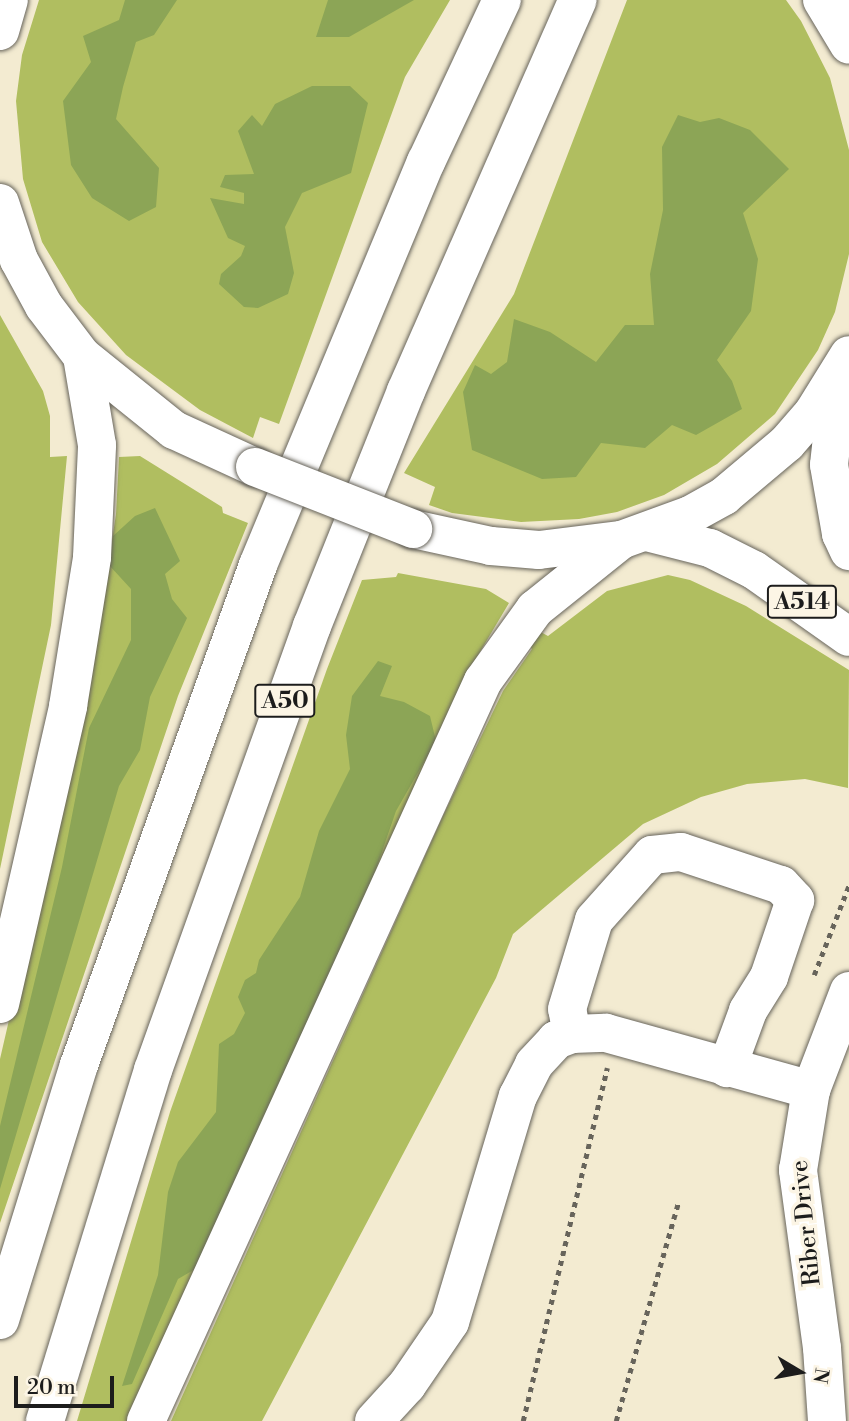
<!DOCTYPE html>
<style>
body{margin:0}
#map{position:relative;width:849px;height:1421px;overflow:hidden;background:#f3ebd1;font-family:"Libre Bodoni",serif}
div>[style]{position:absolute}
.green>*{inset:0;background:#b0be60}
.forest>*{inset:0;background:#8ca556}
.path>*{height:4.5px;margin-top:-2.25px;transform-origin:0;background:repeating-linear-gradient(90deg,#67645b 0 5px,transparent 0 10px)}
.roads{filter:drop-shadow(0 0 2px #67645b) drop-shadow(0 0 2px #67645b)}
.minor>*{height:38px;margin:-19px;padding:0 19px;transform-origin:19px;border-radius:19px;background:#fff}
.major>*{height:38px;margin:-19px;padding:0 19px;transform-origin:19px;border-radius:19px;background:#fff}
.highway>*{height:38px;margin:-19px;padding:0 19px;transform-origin:19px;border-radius:19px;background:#fff}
.bridges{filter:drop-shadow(0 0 2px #67645b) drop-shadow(0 0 2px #67645b)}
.major-bridge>*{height:38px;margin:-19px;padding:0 19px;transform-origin:19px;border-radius:19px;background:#fff}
span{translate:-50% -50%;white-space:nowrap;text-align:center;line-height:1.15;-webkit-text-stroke:7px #fcf5e5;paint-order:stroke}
.shield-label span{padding:2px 5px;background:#fcf5e5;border:2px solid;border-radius:5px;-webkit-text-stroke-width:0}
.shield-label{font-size:23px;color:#1c1c1c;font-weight:700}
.street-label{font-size:24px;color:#1c1c1c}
.north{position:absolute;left:765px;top:1337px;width:70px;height:70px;-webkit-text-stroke:5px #fcf5e5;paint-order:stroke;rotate:100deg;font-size:19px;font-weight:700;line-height:28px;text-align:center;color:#1c1c1c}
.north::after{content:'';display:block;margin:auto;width:24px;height:32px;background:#1c1c1c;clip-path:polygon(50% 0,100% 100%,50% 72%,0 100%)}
.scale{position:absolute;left:14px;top:1376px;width:100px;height:32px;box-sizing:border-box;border:4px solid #1c1c1c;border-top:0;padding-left:9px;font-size:21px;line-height:24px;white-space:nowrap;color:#1c1c1c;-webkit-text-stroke:5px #fcf5e5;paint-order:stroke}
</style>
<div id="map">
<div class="green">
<div style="clip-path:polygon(39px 0,450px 0,405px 77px,279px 424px,260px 417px,253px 438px,200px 410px,126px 355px,78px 302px,42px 242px,23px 179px,16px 101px,22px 55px)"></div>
<div style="clip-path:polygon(627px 0,786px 0,801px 21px,830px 78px,849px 150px,849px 254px,835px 312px,818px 350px,775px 414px,717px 464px,664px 495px,617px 512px,579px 519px,521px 522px,452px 513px,429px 505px,435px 487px,404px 473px,514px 294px)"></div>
<div style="clip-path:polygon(0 315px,43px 391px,50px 416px,50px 457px,67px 456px,51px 625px,0 869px)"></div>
<div style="clip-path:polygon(140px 456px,222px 507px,223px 513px,248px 523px,178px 696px,0 1223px,0 1059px,98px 634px,116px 514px,119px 457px)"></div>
<div style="clip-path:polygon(398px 573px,486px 589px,509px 603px,468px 672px,128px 1421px,77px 1421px,170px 1112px,327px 669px,362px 580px,396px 577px)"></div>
<div style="clip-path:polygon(668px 575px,690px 580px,746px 606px,849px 670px,848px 788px,805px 779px,747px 784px,701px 797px,643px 824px,513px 934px,496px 978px,262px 1421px,171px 1421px,442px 818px,503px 691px,532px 649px,524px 641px,537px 630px,548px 636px,607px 591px)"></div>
</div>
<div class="forest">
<div style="clip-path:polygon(125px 0,177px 0,154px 35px,136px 42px,123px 87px,116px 119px,159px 168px,156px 207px,129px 221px,92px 198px,71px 165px,63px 101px,91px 62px,83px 36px,119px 20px)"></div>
<div style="clip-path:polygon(328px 0,414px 0,349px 37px,316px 37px)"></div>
<div style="clip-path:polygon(312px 86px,350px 86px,368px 103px,351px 173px,302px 193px,285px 227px,294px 273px,288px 294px,258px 308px,244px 307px,219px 284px,221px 274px,241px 256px,245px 246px,228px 238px,210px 198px,244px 204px,244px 193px,220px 187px,225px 175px,254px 174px,238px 131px,252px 115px,262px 126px,275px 104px)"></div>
<div style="clip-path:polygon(678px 115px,700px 122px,719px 118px,750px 130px,789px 169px,743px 213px,758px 259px,751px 311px,717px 360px,732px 381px,742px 409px,696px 435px,672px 425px,645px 448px,601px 443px,576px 477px,542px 479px,472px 450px,463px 392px,475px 365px,491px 374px,507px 362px,514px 319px,550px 332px,596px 362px,625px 325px,654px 325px,650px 274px,663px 210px,662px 147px)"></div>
<div style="clip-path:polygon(155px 508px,180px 561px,165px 574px,172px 599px,187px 618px,150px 697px,140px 750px,119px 786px,0 1189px,0 1126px,62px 867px,89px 728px,131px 640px,131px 589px,109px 565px,113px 536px,135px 516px)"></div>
<div style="clip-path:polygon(378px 661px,392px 666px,380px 696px,404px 702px,430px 716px,436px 741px,396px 811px,367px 895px,197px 1268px,178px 1279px,132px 1384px,122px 1386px,158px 1275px,168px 1192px,178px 1162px,216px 1112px,219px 1044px,234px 1034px,245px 1013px,238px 997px,245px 980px,256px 973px,259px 960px,300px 897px,319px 831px,350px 769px,346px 735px,352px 696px)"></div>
</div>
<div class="path">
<div style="left:814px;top:975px;width:97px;rotate:-68.7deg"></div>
<div style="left:523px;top:1421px;width:363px;rotate:-76.6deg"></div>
<div style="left:616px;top:1421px;width:226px;rotate:-74.1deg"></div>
</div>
<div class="roads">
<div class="minor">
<div style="left:572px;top:1034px;width:25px;rotate:-101deg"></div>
<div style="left:567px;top:1009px;width:93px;rotate:-73.1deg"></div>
<div style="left:594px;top:920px;width:87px;rotate:-48.3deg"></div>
<div style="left:652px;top:855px;width:29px;rotate:-6deg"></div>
<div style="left:681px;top:852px;width:105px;rotate:18.3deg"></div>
<div style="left:781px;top:885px;width:21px;rotate:47deg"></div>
<div style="left:795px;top:900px;width:81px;rotate:108.7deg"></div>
<div style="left:769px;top:977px;width:40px;rotate:122deg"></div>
<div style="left:748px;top:1011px;width:61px;rotate:110.2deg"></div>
<div style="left:374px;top:1421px;width:49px;rotate:-47.5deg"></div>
<div style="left:407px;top:1385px;width:76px;rotate:-55.7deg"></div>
<div style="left:450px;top:1322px;width:236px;rotate:-73.3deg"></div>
<div style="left:518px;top:1096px;width:36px;rotate:-63deg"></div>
<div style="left:534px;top:1064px;width:33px;rotate:-47deg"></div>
<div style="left:556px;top:1040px;width:17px;rotate:-21deg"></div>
<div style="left:572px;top:1034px;width:34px;rotate:-2deg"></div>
<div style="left:606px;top:1033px;width:213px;rotate:15.5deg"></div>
<div style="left:827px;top:1421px;width:73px;rotate:-93.9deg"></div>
<div style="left:822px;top:1348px;width:180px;rotate:-97.7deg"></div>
<div style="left:798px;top:1170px;width:81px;rotate:-80.8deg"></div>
<div style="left:811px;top:1090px;width:106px;rotate:-69deg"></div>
</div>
<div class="major">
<div style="left:822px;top:0;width:52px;rotate:59deg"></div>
<div style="left:0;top:31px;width:32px;rotate:-74deg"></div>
<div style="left:0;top:203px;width:60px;rotate:71.6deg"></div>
<div style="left:19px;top:260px;width:52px;rotate:61.5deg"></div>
<div style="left:44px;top:306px;width:63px;rotate:52.8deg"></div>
<div style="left:82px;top:356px;width:118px;rotate:38.8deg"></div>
<div style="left:174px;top:430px;width:89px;rotate:24.6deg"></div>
<div style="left:838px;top:382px;width:83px;rotate:96.2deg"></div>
<div style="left:829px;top:465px;width:70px;rotate:80.1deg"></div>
<div style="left:841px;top:534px;width:19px;rotate:65deg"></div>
<div style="left:413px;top:529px;width:80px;rotate:12.3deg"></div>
<div style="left:491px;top:546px;width:48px;rotate:4.8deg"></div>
<div style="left:539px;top:550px;width:83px;rotate:-7deg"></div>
<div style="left:621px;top:540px;width:73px;rotate:-19.9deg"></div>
<div style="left:690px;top:515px;width:39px;rotate:-29deg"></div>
<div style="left:724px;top:496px;width:82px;rotate:-40.1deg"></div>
<div style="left:787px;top:443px;width:40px;rotate:-49deg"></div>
<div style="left:813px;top:413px;width:68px;rotate:-58.2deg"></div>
<div style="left:647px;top:532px;width:65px;rotate:14.3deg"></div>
<div style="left:710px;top:548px;width:49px;rotate:26.6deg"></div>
<div style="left:754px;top:570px;width:116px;rotate:35.2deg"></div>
</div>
<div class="highway">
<div style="left:836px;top:21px;width:21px;rotate:-85deg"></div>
<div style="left:0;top:1004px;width:306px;rotate:-77.1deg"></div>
<div style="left:68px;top:706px;width:151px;rotate:-80.8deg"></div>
<div style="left:92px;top:557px;width:112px;rotate:-87.4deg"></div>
<div style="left:97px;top:445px;width:90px;rotate:-99.6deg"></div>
<div style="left:0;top:1320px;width:267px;rotate:-72.8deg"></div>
<div style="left:79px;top:1065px;width:531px;rotate:-70.3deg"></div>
<div style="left:258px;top:565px;width:437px;rotate:-67.4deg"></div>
<div style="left:426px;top:162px;width:179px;rotate:-64.9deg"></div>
<div style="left:45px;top:1421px;width:367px;rotate:-72.9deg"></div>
<div style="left:153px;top:1070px;width:472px;rotate:-70.3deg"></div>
<div style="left:312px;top:626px;width:253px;rotate:-68.2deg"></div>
<div style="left:406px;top:391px;width:427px;rotate:-66.3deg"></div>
<div style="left:146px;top:1421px;width:813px;rotate:-65.52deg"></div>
<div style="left:483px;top:681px;width:89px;rotate:-54.2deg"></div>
<div style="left:535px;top:609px;width:110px;rotate:-38.7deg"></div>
</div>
</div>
<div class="bridges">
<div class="major-bridge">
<div style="left:255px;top:467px;width:170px;rotate:21.4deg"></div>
</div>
</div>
<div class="shield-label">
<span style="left:802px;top:602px">A514</span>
<span style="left:285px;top:701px">A50</span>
</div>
<div class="street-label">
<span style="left:807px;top:1223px;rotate:-96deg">Riber Drive</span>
</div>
<div class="north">N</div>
<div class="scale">20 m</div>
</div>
